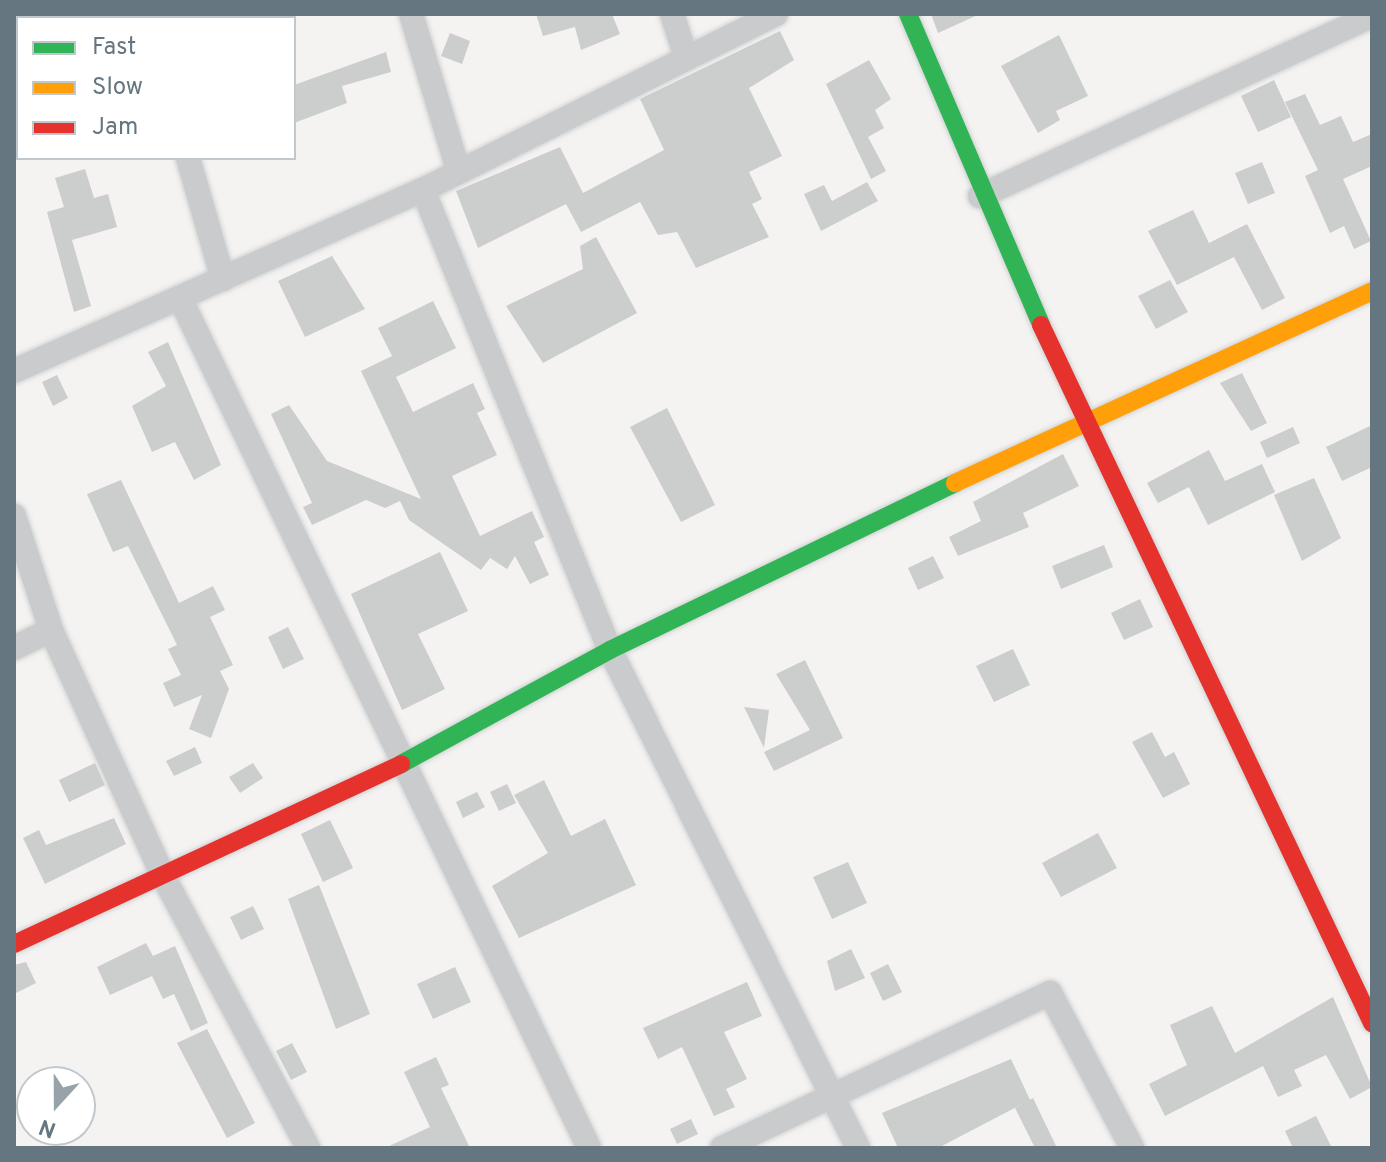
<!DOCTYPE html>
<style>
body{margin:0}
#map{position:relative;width:1386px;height:1162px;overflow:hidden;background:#f4f3f2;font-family:Overpass,sans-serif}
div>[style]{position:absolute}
.building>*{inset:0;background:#cccdcd}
.roads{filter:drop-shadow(0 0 2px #d0d1d2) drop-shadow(0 0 2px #d0d1d2)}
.street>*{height:24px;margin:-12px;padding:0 12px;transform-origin:12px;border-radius:12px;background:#cacbcc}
.fast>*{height:18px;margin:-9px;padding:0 9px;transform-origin:9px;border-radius:9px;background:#30b455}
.slow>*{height:18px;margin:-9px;padding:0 9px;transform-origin:9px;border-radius:9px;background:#ff9f0a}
.jam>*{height:18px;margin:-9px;padding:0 9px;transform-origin:9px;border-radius:9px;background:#e5322d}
span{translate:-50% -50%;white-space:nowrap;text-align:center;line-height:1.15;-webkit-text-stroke:8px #fff;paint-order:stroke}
.frame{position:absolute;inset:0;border:16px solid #657681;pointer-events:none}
.legend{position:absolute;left:16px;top:16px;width:280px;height:144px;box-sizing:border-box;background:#fff;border:2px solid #c1c8cd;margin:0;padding:10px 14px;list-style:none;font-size:24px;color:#657681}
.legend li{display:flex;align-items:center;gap:16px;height:40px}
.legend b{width:40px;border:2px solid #c1c8cd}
.north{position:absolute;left:16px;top:1066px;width:80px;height:80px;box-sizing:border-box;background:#fff;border:2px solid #c1c8cd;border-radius:50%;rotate:201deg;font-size:22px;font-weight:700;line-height:32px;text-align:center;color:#657681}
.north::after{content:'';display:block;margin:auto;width:28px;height:36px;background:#97a2a9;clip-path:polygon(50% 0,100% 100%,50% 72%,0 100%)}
</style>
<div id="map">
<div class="building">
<div style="clip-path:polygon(536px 14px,612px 14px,620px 34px,581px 50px,575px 27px,543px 36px)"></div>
<div style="clip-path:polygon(931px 14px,980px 14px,938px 33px)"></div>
<div style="clip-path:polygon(780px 31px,794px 60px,749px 88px,782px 156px,749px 172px,762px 199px,752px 204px,769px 237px,696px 268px,677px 232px,658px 235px,640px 202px,581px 232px,566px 204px,478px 248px,456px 191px,560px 147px,583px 193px,664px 150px,640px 99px)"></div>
<div style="clip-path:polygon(450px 33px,470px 41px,462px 64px,441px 56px)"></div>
<div style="clip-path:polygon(1059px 35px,1088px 96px,1056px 111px,1060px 120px,1038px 133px,1001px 66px)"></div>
<div style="clip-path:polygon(386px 52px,391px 72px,342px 86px,347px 103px,294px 123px,294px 85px)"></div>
<div style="clip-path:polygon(869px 60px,891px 99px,875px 110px,884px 128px,868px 137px,886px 171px,871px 179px,826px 84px)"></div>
<div style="clip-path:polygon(1274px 80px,1291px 117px,1258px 132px,1241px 96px)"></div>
<div style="clip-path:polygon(1305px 94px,1320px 125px,1341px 116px,1353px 142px,1372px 134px,1372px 166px,1343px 179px,1371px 241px,1354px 249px,1344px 226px,1330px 233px,1305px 176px,1318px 170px,1285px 102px)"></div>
<div style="clip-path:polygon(1262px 162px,1275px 193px,1248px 204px,1235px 173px)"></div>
<div style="clip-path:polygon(85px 169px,94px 198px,108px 194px,117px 227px,72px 240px,91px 306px,74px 312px,47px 212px,64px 207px,55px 178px)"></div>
<div style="clip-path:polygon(867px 182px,878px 201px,821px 231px,804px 194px,824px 185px,832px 201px)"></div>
<div style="clip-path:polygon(1193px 210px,1209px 243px,1247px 224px,1285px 298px,1262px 310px,1234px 257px,1177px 285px,1148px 231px)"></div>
<div style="clip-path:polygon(596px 237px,637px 313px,543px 363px,506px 306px,583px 269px,580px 246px)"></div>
<div style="clip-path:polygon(332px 256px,365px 309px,305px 337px,278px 281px)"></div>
<div style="clip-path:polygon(1170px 280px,1188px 312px,1156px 329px,1138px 296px)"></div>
<div style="clip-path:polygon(433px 301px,456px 348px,396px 377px,413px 412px,473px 383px,485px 409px,477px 413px,497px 455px,452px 476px,480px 536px,532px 511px,544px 537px,534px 542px,549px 575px,530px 584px,515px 556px,507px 569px,490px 558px,481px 570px,409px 520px,400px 501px,385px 508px,366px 500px,312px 525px,303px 507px,312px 503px,271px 414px,289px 405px,327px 461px,421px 499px,361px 371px,392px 356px,378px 328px)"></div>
<div style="clip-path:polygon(168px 342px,221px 465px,194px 480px,175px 442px,152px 452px,132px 406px,166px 386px,148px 352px)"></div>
<div style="clip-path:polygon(1242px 373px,1267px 423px,1251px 431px,1220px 383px)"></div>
<div style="clip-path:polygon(57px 375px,68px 398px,53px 406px,42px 382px)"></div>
<div style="clip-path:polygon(667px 408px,715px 505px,681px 522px,630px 427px)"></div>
<div style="clip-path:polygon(1372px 425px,1372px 467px,1342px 481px,1326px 447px)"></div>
<div style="clip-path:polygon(1293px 427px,1300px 443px,1267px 458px,1260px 442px)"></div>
<div style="clip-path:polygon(1209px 450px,1225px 481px,1262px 464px,1275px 492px,1208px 525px,1189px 487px,1158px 503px,1147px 483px)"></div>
<div style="clip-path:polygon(1063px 454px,1079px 486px,1023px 513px,1029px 527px,958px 556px,949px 537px,981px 521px,973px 502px)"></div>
<div style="clip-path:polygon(1314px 478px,1341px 538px,1302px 561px,1274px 495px)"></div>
<div style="clip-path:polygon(121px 480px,179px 603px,213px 586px,225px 610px,210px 617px,233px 665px,220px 671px,229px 689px,211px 738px,189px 729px,202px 695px,174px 707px,163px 683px,181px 675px,168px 649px,177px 645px,128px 546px,113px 552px,87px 494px)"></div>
<div style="clip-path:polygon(1104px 545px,1113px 567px,1061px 589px,1052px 566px)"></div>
<div style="clip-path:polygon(440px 552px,468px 611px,418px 634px,445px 689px,402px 710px,351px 594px)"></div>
<div style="clip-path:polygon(933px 556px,944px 578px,918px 590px,908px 568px)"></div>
<div style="clip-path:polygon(1140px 599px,1153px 627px,1124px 640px,1111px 613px)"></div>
<div style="clip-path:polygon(288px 627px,304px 659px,283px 669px,268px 637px)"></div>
<div style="clip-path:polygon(1013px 649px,1030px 685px,994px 702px,976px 666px)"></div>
<div style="clip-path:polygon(805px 660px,843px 738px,774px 771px,764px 752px,810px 730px,776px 674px)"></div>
<div style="clip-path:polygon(744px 707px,769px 710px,764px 748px)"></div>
<div style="clip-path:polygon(1152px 732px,1165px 757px,1174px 752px,1190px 784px,1163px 798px,1132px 742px)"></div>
<div style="clip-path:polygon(195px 747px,202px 763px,174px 776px,166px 761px)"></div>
<div style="clip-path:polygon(95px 763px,105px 785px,69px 802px,59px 780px)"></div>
<div style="clip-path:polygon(253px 763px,263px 778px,240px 793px,229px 777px)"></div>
<div style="clip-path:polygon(544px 780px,571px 836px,605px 819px,636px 885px,519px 938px,492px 886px,548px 853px,514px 795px)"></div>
<div style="clip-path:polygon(507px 784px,516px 803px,499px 811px,490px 792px)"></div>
<div style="clip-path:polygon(477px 792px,485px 807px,463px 818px,456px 802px)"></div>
<div style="clip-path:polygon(114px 818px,126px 844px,45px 884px,23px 838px,39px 830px,46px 845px)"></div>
<div style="clip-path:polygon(330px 820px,353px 868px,323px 882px,301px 834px)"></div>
<div style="clip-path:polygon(1098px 833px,1117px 868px,1061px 897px,1042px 863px)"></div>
<div style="clip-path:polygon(848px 862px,867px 903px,832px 919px,813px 877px)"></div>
<div style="clip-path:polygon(319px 885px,370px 1014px,336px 1029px,288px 899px)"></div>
<div style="clip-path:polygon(253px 906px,264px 929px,241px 940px,230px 917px)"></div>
<div style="clip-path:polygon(146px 943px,153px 956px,175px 946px,208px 1023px,191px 1031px,174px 994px,163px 999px,152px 976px,110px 995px,97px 967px)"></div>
<div style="clip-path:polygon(851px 949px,865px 978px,835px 991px,827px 961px)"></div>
<div style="clip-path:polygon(26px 962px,36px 983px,14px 994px,14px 965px)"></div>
<div style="clip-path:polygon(888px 964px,902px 992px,883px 1001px,870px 973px)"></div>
<div style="clip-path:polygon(455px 967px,471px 1002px,433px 1019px,417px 984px)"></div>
<div style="clip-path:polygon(747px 982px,762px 1016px,724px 1032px,747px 1079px,726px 1089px,735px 1107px,714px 1116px,682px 1047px,658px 1059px,643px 1028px)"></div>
<div style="clip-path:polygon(1333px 997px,1372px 1087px,1350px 1099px,1326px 1055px,1294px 1070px,1302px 1086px,1278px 1097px,1263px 1066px,1165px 1116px,1149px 1084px,1187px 1065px,1170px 1025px,1212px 1006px,1235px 1053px)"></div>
<div style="clip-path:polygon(207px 1029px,255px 1123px,227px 1138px,177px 1043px)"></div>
<div style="clip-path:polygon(292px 1043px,307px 1072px,291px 1080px,276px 1051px)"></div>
<div style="clip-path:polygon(436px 1057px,449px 1085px,441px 1088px,470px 1148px,385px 1148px,430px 1127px,404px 1072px)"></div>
<div style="clip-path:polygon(1011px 1059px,1030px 1100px,938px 1148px,898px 1148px,882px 1113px)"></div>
<div style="clip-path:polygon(1033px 1098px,1057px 1148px,1035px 1148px,1015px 1108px)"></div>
<div style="clip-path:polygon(1316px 1116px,1332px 1148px,1293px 1148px,1285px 1131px)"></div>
<div style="clip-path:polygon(691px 1119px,698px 1134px,677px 1144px,670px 1129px)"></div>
</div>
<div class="roads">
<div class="street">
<div style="left:147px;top:14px;width:4px;rotate:63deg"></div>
<div style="left:411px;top:14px;width:163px;rotate:73.2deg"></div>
<div style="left:672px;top:14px;width:42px;rotate:72deg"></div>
<div style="left:188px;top:158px;width:126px;rotate:73.9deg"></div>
<div style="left:423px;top:190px;width:497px;rotate:67.9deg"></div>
<div style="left:610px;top:650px;width:556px;rotate:63.53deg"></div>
<div style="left:980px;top:196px;width:431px;rotate:-24.7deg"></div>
<div style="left:180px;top:298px;width:943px;rotate:64.3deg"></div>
<div style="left:14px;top:371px;width:447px;rotate:-23.9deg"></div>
<div style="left:423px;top:190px;width:394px;rotate:-26.5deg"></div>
<div style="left:14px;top:516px;width:120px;rotate:72deg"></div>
<div style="left:51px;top:630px;width:270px;rotate:65.5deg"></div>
<div style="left:163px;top:876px;width:308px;rotate:61.9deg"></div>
<div style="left:14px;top:648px;width:41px;rotate:-25.9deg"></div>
<div style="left:722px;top:1148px;width:363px;rotate:-25.3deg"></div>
<div style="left:1050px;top:993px;width:175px;rotate:62.1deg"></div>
</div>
<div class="fast">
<div style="left:908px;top:14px;width:338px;rotate:66.8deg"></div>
<div style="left:401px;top:764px;width:238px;rotate:-28.6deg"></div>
<div style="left:610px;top:650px;width:383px;rotate:-25.8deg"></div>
</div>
<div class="slow">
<div style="left:955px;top:483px;width:459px;rotate:-24.7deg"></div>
</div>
<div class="jam">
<div style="left:1041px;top:325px;width:773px;rotate:64.63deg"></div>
<div style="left:14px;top:944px;width:427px;rotate:-24.9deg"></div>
</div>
</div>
<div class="frame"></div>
<ul class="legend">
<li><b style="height:10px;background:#30b455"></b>Fast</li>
<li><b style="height:10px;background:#ff9f0a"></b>Slow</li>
<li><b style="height:10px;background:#e5322d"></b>Jam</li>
</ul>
<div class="north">N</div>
</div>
